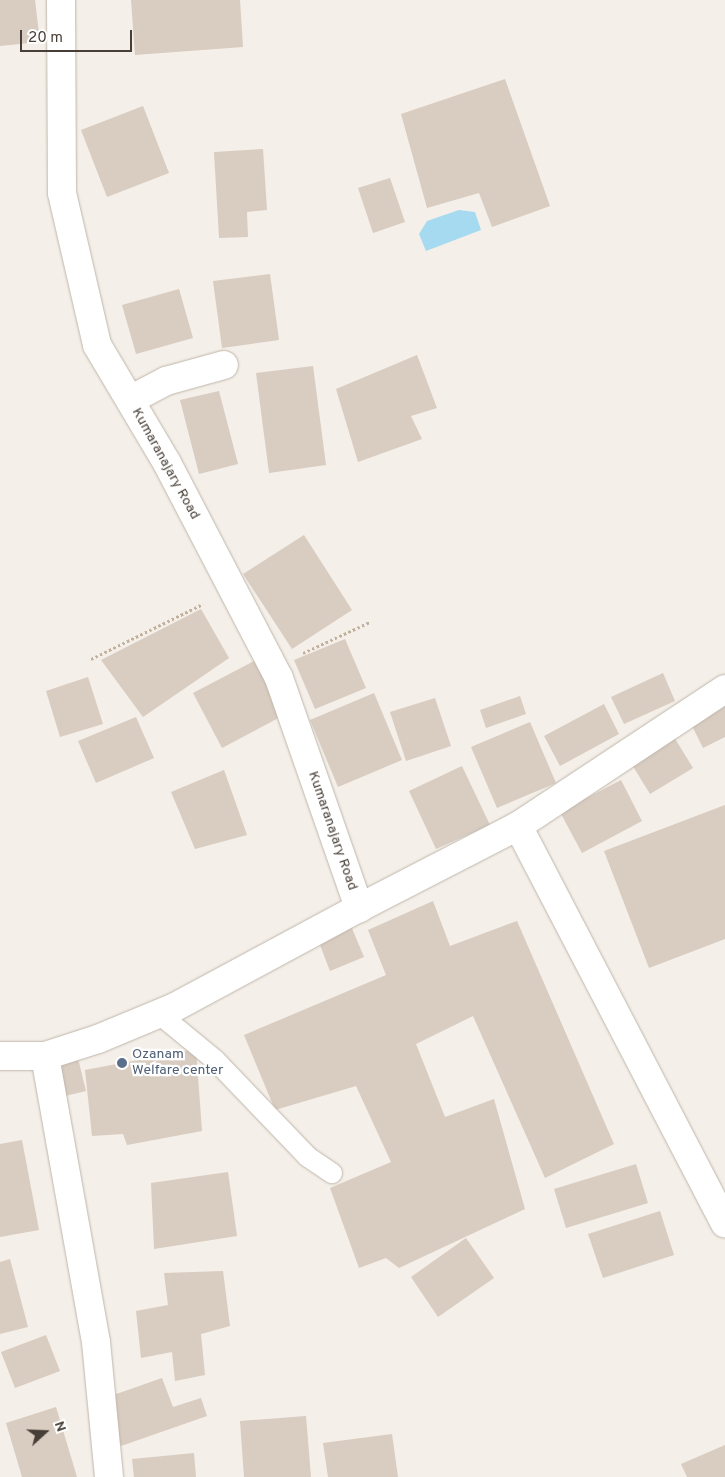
<!DOCTYPE html>
<style>
body{margin:0}
#map{position:relative;width:725px;height:1477px;overflow:hidden;background:#f4efe8;font-family:Overpass,sans-serif}
div>[style]{position:absolute}
.water>*{inset:0;background:#a5daf0}
.building>*{inset:0;background:#d9ccc1}
.path>*{height:3px;margin-top:-1.5px;transform-origin:0;background:repeating-linear-gradient(90deg,#c1b09c 0 2.5px,transparent 0 5px)}
.roads{filter:drop-shadow(0 0 1px #bfb6ab) drop-shadow(0 0 1px #bfb6ab)}
.service>*{height:20px;margin:-10px;padding:0 10px;transform-origin:10px;border-radius:10px;background:#fff}
.minor>*{height:28px;margin:-14px;padding:0 14px;transform-origin:14px;border-radius:14px;background:#fff}
.tertiary>*{height:28px;margin:-14px;padding:0 14px;transform-origin:14px;border-radius:14px;background:#fff}
.dots>*{width:14px;height:14px;translate:-50% -50%;box-sizing:border-box;border:2px solid #fff;border-radius:50%}
span{translate:-50% -50%;white-space:nowrap;text-align:center;line-height:1.15;-webkit-text-stroke:4.5px #fff;paint-order:stroke}
.street-label{font-size:14px;color:#473f37}
.service-label{font-size:14px;color:#4e5e75}
.left{translate:0 -50%;text-align:left}
.north{position:absolute;left:20px;top:1407px;width:50px;height:50px;-webkit-text-stroke:4px #fff;paint-order:stroke;rotate:70deg;font-size:14px;font-weight:700;line-height:20px;text-align:center;color:#473f37}
.north::after{content:'';display:block;margin:auto;width:18px;height:22px;background:#473f37;clip-path:polygon(50% 0,100% 100%,50% 72%,0 100%)}
.scale{position:absolute;left:20px;top:30px;width:112px;height:22px;box-sizing:border-box;border:2px solid #473f37;border-top:0;padding-left:6px;font-size:15px;line-height:18px;white-space:nowrap;color:#473f37;-webkit-text-stroke:4px #fff;paint-order:stroke}
</style>
<div id="map">
<div class="water">
<div style="clip-path:polygon(459px 210px,475px 212px,481px 230px,426px 251px,419px 234px,427px 221px)"></div>
</div>
<div class="building">
<div style="clip-path:polygon(0 0,35px 0,40px 42px,0 46px)"></div>
<div style="clip-path:polygon(131px 0,240px 0,243px 47px,135px 55px)"></div>
<div style="clip-path:polygon(505px 79px,550px 206px,492px 227px,479px 193px,427px 208px,401px 114px)"></div>
<div style="clip-path:polygon(143px 106px,169px 173px,107px 197px,81px 130px)"></div>
<div style="clip-path:polygon(263px 149px,267px 210px,247px 212px,248px 237px,219px 238px,214px 152px)"></div>
<div style="clip-path:polygon(390px 178px,405px 222px,373px 233px,358px 188px)"></div>
<div style="clip-path:polygon(270px 274px,279px 340px,222px 348px,213px 281px)"></div>
<div style="clip-path:polygon(179px 289px,193px 338px,136px 354px,122px 305px)"></div>
<div style="clip-path:polygon(417px 355px,437px 408px,411px 416px,422px 439px,358px 462px,336px 389px)"></div>
<div style="clip-path:polygon(313px 366px,326px 465px,269px 473px,256px 373px)"></div>
<div style="clip-path:polygon(219px 391px,238px 464px,199px 474px,180px 400px)"></div>
<div style="clip-path:polygon(304px 535px,352px 610px,292px 649px,243px 574px)"></div>
<div style="clip-path:polygon(201px 609px,229px 658px,143px 717px,101px 660px)"></div>
<div style="clip-path:polygon(345px 639px,366px 688px,315px 709px,294px 660px)"></div>
<div style="clip-path:polygon(256px 660px,284px 715px,222px 748px,193px 693px)"></div>
<div style="clip-path:polygon(663px 673px,675px 701px,624px 724px,611px 697px)"></div>
<div style="clip-path:polygon(88px 677px,103px 724px,60px 737px,46px 691px)"></div>
<div style="clip-path:polygon(374px 693px,402px 760px,338px 787px,310px 720px)"></div>
<div style="clip-path:polygon(520px 696px,526px 714px,486px 728px,480px 710px)"></div>
<div style="clip-path:polygon(435px 698px,451px 746px,406px 761px,390px 712px)"></div>
<div style="clip-path:polygon(604px 704px,619px 734px,560px 766px,544px 736px)"></div>
<div style="clip-path:polygon(725px 704px,725px 737px,703px 748px,690px 722px)"></div>
<div style="clip-path:polygon(136px 717px,154px 758px,96px 783px,78px 741px)"></div>
<div style="clip-path:polygon(530px 722px,556px 783px,497px 808px,471px 747px)"></div>
<div style="clip-path:polygon(674px 737px,693px 768px,650px 794px,631px 763px)"></div>
<div style="clip-path:polygon(462px 766px,490px 825px,436px 849px,409px 791px)"></div>
<div style="clip-path:polygon(224px 770px,247px 835px,195px 849px,171px 792px)"></div>
<div style="clip-path:polygon(621px 780px,642px 821px,582px 853px,560px 812px)"></div>
<div style="clip-path:polygon(725px 805px,725px 939px,649px 968px,604px 851px)"></div>
<div style="clip-path:polygon(433px 901px,450px 946px,517px 921px,614px 1144px,545px 1178px,473px 1016px,416px 1044px,445px 1117px,494px 1099px,525px 1209px,399px 1268px,386px 1258px,359px 1268px,330px 1188px,391px 1162px,356px 1086px,275px 1110px,244px 1035px,386px 975px,368px 930px)"></div>
<div style="clip-path:polygon(351px 926px,364px 957px,330px 971px,318px 940px)"></div>
<div style="clip-path:polygon(196px 1049px,202px 1131px,127px 1145px,123px 1134px,92px 1136px,85px 1070px)"></div>
<div style="clip-path:polygon(76px 1050px,86px 1091px,65px 1096px,56px 1055px)"></div>
<div style="clip-path:polygon(22px 1140px,39px 1230px,0 1237px,0 1144px)"></div>
<div style="clip-path:polygon(636px 1164px,648px 1203px,566px 1228px,554px 1189px)"></div>
<div style="clip-path:polygon(228px 1172px,237px 1236px,154px 1249px,151px 1183px)"></div>
<div style="clip-path:polygon(660px 1211px,674px 1255px,603px 1278px,588px 1234px)"></div>
<div style="clip-path:polygon(466px 1238px,494px 1278px,438px 1317px,411px 1277px)"></div>
<div style="clip-path:polygon(10px 1259px,28px 1327px,0 1334px,0 1262px)"></div>
<div style="clip-path:polygon(223px 1271px,230px 1326px,201px 1334px,205px 1375px,175px 1381px,172px 1352px,141px 1358px,136px 1311px,168px 1305px,164px 1273px)"></div>
<div style="clip-path:polygon(46px 1335px,60px 1371px,15px 1388px,1px 1352px)"></div>
<div style="clip-path:polygon(162px 1378px,173px 1407px,201px 1398px,207px 1416px,121px 1446px,105px 1398px)"></div>
<div style="clip-path:polygon(56px 1407px,77px 1477px,22px 1477px,6px 1423px)"></div>
<div style="clip-path:polygon(306px 1416px,311px 1477px,244px 1477px,240px 1421px)"></div>
<div style="clip-path:polygon(392px 1434px,398px 1477px,328px 1477px,323px 1443px)"></div>
<div style="clip-path:polygon(725px 1445px,725px 1477px,687px 1477px,681px 1464px)"></div>
<div style="clip-path:polygon(194px 1453px,196px 1477px,134px 1477px,132px 1459px)"></div>
</div>
<div class="path">
<div style="left:303px;top:653px;width:74px;rotate:-24.8deg"></div>
<div style="left:91px;top:659px;width:125px;rotate:-26.2deg"></div>
</div>
<div class="roads">
<div class="service">
<div style="left:158px;top:1013px;width:74px;rotate:39.5deg"></div>
<div style="left:215px;top:1060px;width:134px;rotate:46.2deg"></div>
<div style="left:308px;top:1157px;width:29px;rotate:34deg"></div>
</div>
<div class="minor">
<div style="left:61px;top:0;width:193px;rotate:89.7deg"></div>
<div style="left:62px;top:193px;width:156px;rotate:77deg"></div>
<div style="left:97px;top:345px;width:137px;rotate:59.3deg"></div>
<div style="left:167px;top:463px;width:242px;rotate:62.5deg"></div>
<div style="left:279px;top:678px;width:244px;rotate:70.8deg"></div>
<div style="left:130px;top:400px;width:41px;rotate:-27.8deg"></div>
<div style="left:166px;top:381px;width:60px;rotate:-15.4deg"></div>
<div style="left:518px;top:826px;width:448px;rotate:62.5deg"></div>
<div style="left:45px;top:1056px;width:291px;rotate:79.9deg"></div>
<div style="left:96px;top:1342px;width:136px;rotate:84.5deg"></div>
</div>
<div class="tertiary">
<div style="left:0;top:1056px;width:45px"></div>
<div style="left:45px;top:1056px;width:56px;rotate:-17.8deg"></div>
<div style="left:98px;top:1039px;width:83px;rotate:-22.6deg"></div>
<div style="left:175px;top:1007px;width:209px;rotate:-28.3deg"></div>
<div style="left:359px;top:908px;width:179px;rotate:-27.3deg"></div>
<div style="left:518px;top:826px;width:248px;rotate:-33.5deg"></div>
</div>
</div>
<div class="dots">
<div style="left:122px;top:1063px;background:#5c6f8a"></div>
</div>
<div class="street-label">
<span style="left:165px;top:464px;rotate:61deg">Kumaranajary Road</span>
<span style="left:332px;top:831px;rotate:71deg">Kumaranajary Road</span>
</div>
<div class="service-label">
<span class="left" style="left:132px;top:1063px">Ozanam<br>Welfare center</span>
</div>
<div class="north">N</div>
<div class="scale">20 m</div>
</div>
